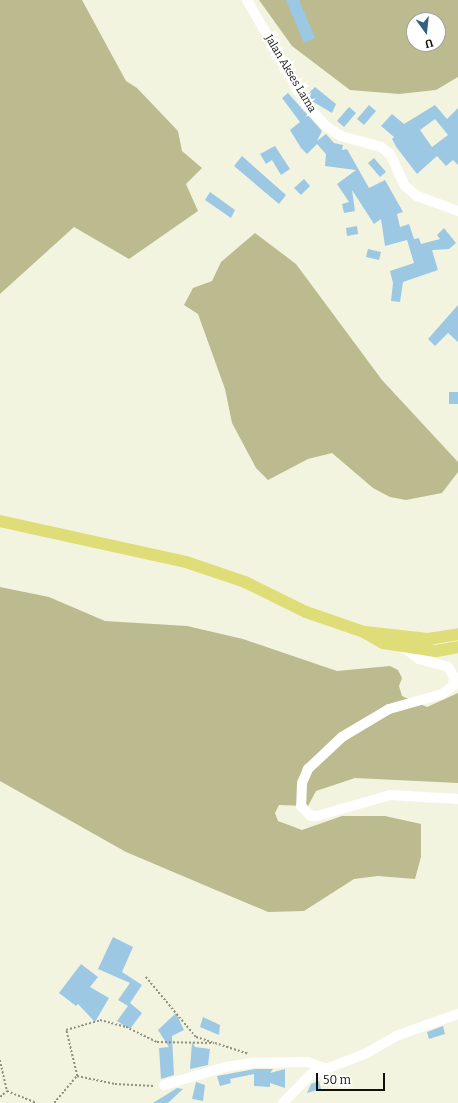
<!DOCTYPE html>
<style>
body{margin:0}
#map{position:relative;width:458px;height:1103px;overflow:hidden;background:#f3f4e0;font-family:Bitter,serif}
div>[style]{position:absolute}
.forest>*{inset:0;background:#bbbb8f}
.building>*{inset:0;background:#9cc8e3}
.path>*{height:1.5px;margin-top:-0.75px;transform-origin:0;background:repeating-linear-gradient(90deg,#8f9081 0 2px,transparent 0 4px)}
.minor>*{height:10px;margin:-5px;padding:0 5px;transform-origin:5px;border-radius:5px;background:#fff}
.major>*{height:12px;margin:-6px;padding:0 6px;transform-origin:6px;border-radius:6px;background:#dfdd77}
span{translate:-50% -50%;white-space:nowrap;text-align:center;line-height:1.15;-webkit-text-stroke:4px #fff;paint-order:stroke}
.street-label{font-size:11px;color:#11110a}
.north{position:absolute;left:406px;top:12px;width:40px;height:40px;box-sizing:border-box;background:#fff;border:1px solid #a0a09d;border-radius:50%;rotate:165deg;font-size:11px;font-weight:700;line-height:16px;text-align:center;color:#11110a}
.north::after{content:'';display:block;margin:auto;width:14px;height:18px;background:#2f627f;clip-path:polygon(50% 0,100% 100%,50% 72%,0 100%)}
.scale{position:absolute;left:316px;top:1073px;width:69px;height:18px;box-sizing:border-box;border:2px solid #11110a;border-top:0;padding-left:5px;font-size:12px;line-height:14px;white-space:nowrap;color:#11110a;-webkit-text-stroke:3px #fff;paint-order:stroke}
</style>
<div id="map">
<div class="forest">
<div style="clip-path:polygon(0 0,82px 0,126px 81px,137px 88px,178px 131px,182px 151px,202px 168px,186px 184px,198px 211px,129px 259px,74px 227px,0 294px)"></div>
<div style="clip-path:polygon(evenodd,259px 0,458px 0,458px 77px,436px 90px,399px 94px,350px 90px,292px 46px,259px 0,414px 20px,438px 20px,438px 44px,414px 44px,414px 20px)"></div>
<div style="clip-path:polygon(255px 233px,296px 264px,382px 380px,458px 462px,458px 472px,442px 493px,406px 500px,390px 497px,373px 488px,332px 453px,308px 459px,268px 480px,256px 468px,232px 423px,225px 389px,198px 314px,184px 305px,193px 288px,212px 281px,221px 262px)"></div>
<div style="clip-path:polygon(0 587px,49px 597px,105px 621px,187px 626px,243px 639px,337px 671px,390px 666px,398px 670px,402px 678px,399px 686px,402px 696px,427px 707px,458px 693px,458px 783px,355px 778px,316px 791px,308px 806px,279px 805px,275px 813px,278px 821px,302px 830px,342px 816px,385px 816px,421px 824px,421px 857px,415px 879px,378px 876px,354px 879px,304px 911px,268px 912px,126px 852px,0 781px)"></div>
</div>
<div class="building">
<div style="clip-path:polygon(286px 0,299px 0,315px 38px,304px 43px)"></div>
<div style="clip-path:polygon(315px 87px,336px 104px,332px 113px,312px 101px,308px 94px)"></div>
<div style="clip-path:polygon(288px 93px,322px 131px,317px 141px,326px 134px,334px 143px,343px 145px,342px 150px,347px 149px,369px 188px,385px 180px,403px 212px,397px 214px,400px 227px,409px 224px,414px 239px,419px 238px,421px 244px,440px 239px,437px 235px,444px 228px,456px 243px,449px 249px,432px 250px,438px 270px,403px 282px,400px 302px,391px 301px,393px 283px,390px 271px,414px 263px,407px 240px,385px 246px,381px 219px,374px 224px,352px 190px,355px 211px,344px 213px,342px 204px,349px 202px,337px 184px,356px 170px,325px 166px,326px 154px,317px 144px,307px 154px,301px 148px,290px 130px,300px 122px,282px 98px)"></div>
<div style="clip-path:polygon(369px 105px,376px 111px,364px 125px,357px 119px)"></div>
<div style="clip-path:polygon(evenodd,435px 105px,447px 119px,458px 108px,458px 165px,453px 160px,446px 166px,437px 156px,417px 174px,397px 148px,392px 139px,394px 137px,381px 126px,392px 114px,404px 124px,435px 105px,435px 119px,448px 135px,432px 147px,420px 130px,435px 119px)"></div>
<div style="clip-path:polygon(349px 107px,356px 113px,344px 127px,337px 121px)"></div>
<div style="clip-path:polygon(275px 146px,290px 169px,281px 175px,272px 160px,266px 164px,260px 154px)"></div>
<div style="clip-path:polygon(242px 156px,286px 195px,279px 204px,234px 166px)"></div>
<div style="clip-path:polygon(374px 158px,386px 172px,380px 177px,368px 163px)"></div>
<div style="clip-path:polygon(304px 179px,310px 186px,301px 195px,294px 188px)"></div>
<div style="clip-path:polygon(210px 192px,235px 210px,231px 218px,205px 200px)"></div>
<div style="clip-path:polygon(357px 226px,358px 234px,347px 236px,346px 228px)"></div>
<div style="clip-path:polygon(368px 249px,381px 252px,379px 260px,366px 257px)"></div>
<div style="clip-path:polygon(458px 305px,458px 342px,448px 333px,435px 346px,428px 339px)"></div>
<div style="clip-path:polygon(449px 392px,458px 392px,458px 404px,449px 404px)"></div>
<div style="clip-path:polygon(113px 937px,133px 947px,122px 972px,142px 985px,130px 1003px,142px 1013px,130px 1029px,117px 1021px,128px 1006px,118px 1000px,130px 983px,98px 969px)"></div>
<div style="clip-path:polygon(81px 964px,98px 977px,90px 987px,109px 998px,95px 1022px,78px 1004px,76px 1006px,59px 993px)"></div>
<div style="clip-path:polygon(176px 1013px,184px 1030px,172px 1036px,174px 1075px,161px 1079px,159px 1048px,169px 1047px,158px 1030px)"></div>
<div style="clip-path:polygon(203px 1017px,220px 1025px,219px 1035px,200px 1027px)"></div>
<div style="clip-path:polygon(443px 1026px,445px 1034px,429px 1039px,427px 1032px)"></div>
<div style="clip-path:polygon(192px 1042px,195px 1047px,210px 1049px,208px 1065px,190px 1069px)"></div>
<div style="clip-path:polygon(255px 1069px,273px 1069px,270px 1073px,285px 1069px,285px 1088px,270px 1083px,270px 1087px,254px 1086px,254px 1074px,230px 1079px,231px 1083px,220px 1086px,217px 1076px)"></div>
<div style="clip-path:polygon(319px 1081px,321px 1089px,307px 1093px,311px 1084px)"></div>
<div style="clip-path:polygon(196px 1082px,205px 1085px,203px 1101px,192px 1099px)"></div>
<div style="clip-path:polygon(177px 1088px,183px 1089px,168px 1103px,153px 1103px)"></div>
</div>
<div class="path">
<div style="left:146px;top:977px;width:78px;rotate:50.2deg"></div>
<div style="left:196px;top:1037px;width:17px;rotate:17deg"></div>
<div style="left:215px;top:1043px;width:35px;rotate:18deg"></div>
<div style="left:0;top:1060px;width:32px;rotate:77deg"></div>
<div style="left:77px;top:1076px;width:47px;rotate:-103.4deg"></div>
<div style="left:66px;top:1030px;width:35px;rotate:-16deg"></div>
<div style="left:100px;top:1020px;width:27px;rotate:15deg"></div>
<div style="left:126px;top:1027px;width:34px;rotate:26deg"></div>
<div style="left:157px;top:1042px;width:57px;rotate:1deg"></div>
<div style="left:0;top:1097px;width:9px;rotate:-41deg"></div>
<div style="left:7px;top:1091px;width:31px;rotate:22deg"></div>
<div style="left:54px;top:1103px;width:35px;rotate:-50deg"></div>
<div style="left:77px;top:1076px;width:39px;rotate:12deg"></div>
<div style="left:115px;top:1084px;width:39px;rotate:3deg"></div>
</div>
<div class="minor">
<div style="left:247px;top:0;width:121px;rotate:60.3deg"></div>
<div style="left:307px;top:105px;width:28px;rotate:48deg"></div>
<div style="left:326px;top:126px;width:18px;rotate:34deg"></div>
<div style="left:341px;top:136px;width:41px;rotate:15.4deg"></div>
<div style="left:381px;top:147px;width:11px;rotate:38deg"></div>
<div style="left:390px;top:154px;width:35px;rotate:65deg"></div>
<div style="left:405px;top:186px;width:16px;rotate:40deg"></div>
<div style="left:417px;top:196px;width:44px;rotate:20.1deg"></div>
<div style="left:403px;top:647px;width:20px;rotate:37deg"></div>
<div style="left:419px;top:659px;width:30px;rotate:15deg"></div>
<div style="left:448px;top:667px;width:12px;rotate:59deg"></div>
<div style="left:454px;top:677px;width:9px;rotate:96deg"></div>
<div style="left:453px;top:686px;width:14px;rotate:144deg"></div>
<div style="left:442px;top:694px;width:55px;rotate:164.2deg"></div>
<div style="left:389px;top:709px;width:55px;rotate:149.2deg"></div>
<div style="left:342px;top:737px;width:47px;rotate:136.7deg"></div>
<div style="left:308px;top:769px;width:15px;rotate:113deg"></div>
<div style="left:302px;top:783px;width:23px;rotate:92deg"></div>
<div style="left:301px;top:806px;width:14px;rotate:45deg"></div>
<div style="left:311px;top:816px;width:6px"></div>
<div style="left:317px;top:816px;width:76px;rotate:-16deg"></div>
<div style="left:390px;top:795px;width:68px;rotate:3.4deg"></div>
<div style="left:164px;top:1085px;width:64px;rotate:-16.4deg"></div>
<div style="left:225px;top:1067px;width:30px;rotate:-8deg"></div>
<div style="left:255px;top:1063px;width:52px;rotate:-1.1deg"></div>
<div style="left:307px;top:1062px;width:18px;rotate:19deg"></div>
<div style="left:283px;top:1103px;width:39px;rotate:-46deg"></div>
<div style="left:310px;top:1075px;width:59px;rotate:-20.9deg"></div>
<div style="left:365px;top:1054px;width:36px;rotate:-30deg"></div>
<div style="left:396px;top:1036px;width:66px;rotate:-19.5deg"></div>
</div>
<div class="major">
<div style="left:0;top:521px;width:190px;rotate:12.4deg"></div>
<div style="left:186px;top:562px;width:62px;rotate:18.7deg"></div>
<div style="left:245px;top:582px;width:68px;rotate:26.2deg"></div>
<div style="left:306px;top:612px;width:61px;rotate:19deg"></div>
<div style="left:364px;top:632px;width:22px;rotate:30deg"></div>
<div style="left:383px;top:643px;width:54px;rotate:8.6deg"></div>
<div style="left:436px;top:651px;width:22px;rotate:-10deg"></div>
<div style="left:365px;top:632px;width:63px;rotate:6.3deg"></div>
<div style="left:428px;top:639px;width:30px;rotate:-9deg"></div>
</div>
<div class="street-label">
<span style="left:290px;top:74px;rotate:59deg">Jalan Akses Lama</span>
</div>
<div class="north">U</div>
<div class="scale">50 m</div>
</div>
